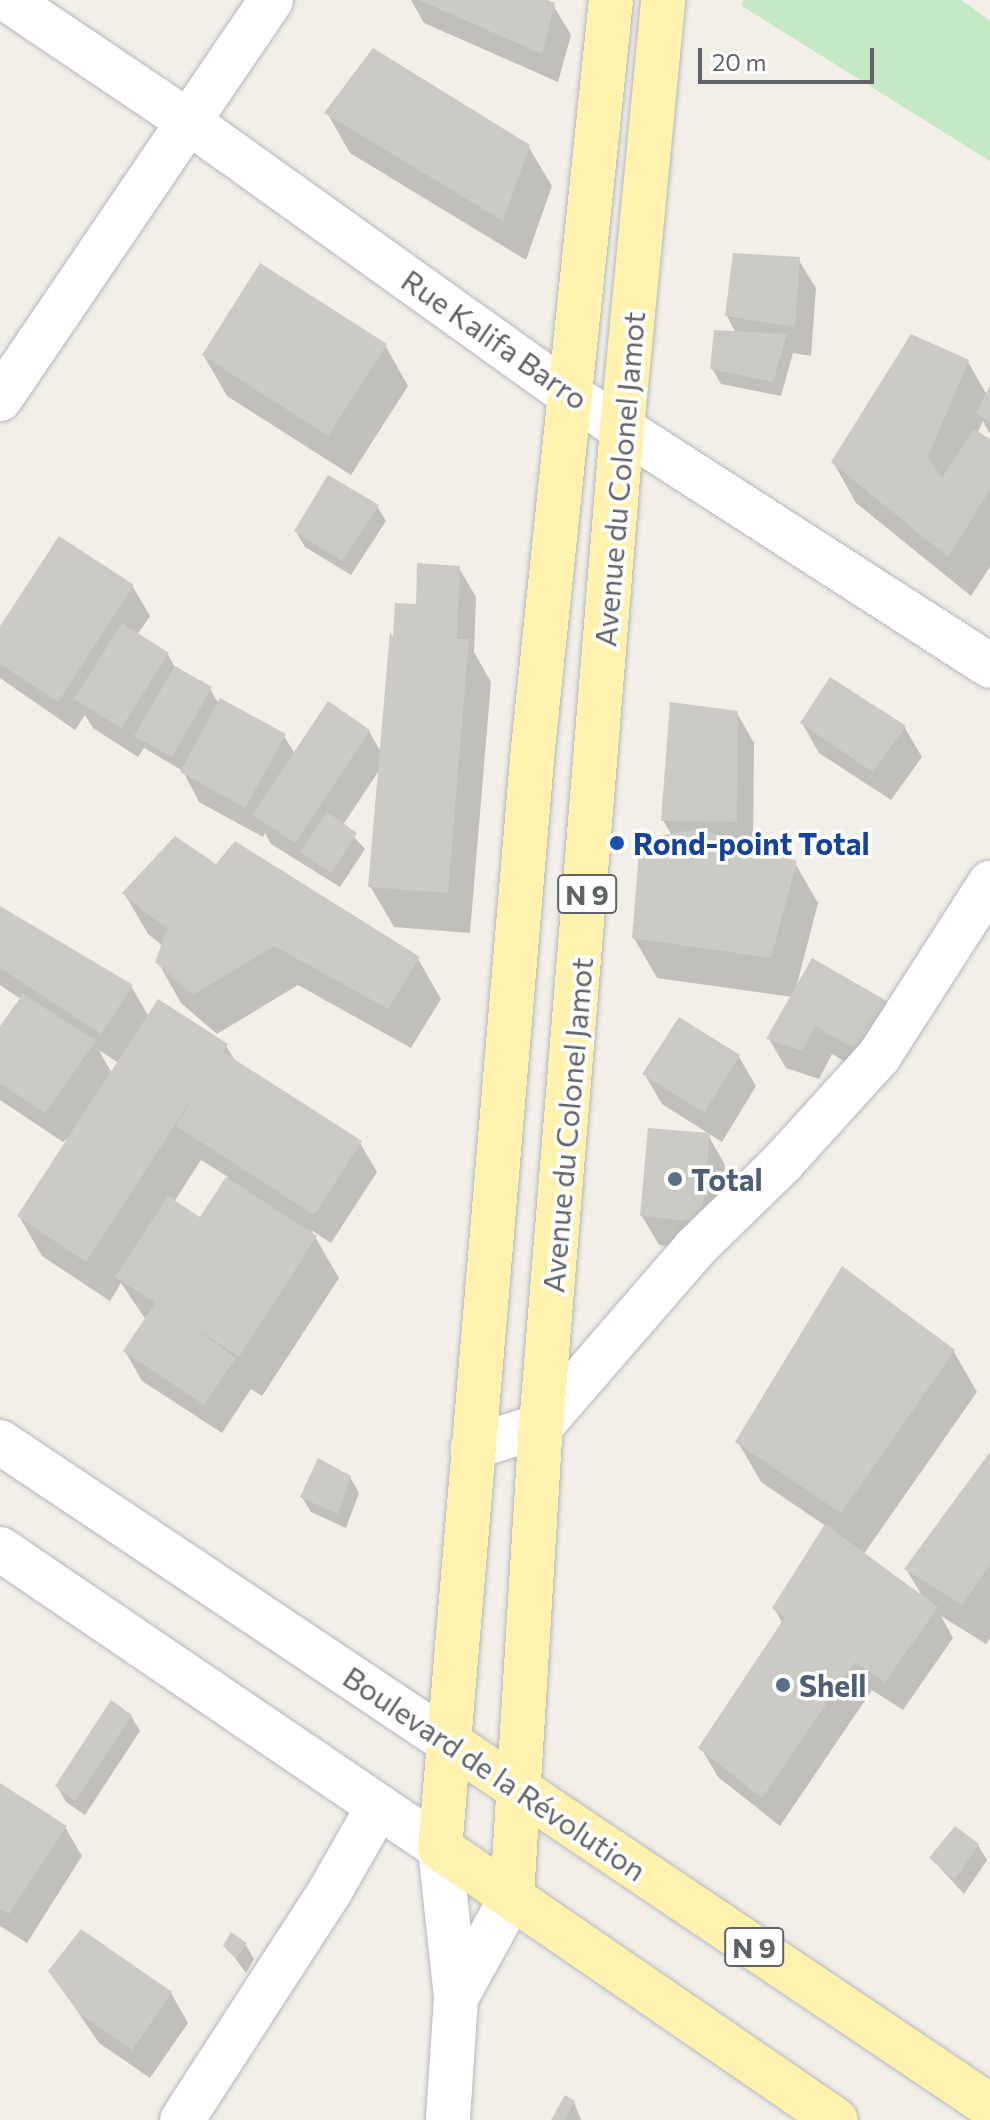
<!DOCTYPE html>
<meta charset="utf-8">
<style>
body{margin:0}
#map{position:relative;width:990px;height:2120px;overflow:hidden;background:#f1efe8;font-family:Commissioner,sans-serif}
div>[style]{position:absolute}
.green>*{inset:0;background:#c5e8c5}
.shadow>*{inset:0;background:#0003}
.building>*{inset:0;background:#cccac5}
.roads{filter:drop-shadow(0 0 2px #b5b8bc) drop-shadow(0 0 2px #b5b8bc)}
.minor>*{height:44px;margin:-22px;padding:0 22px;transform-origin:22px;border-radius:22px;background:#fff}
.secondary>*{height:44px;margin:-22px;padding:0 22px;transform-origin:22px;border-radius:22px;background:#fff}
.primary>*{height:44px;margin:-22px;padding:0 22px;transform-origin:22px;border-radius:22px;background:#fff2af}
.dots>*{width:22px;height:22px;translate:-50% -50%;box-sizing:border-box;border:4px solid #fff;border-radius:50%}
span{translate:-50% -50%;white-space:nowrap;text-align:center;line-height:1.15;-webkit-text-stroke:7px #fff;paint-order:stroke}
.shield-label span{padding:2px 6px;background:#fff;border:2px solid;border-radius:6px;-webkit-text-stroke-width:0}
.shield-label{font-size:28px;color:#5f6368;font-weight:700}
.street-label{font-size:30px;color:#5f6368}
.transit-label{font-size:30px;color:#164399;font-weight:700}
.left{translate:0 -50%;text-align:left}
.service-label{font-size:30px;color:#4e5e75;font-weight:700}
.scale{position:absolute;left:698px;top:48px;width:176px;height:36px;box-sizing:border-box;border:4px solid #5f6368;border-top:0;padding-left:10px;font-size:24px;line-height:28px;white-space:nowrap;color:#5f6368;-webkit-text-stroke:6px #fff;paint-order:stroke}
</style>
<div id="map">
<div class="green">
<div style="clip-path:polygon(743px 0,961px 0,990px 21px,990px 161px,742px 6px)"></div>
</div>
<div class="shadow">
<div style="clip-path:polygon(411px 0,542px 0,553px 5px,571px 35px,558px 82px,424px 23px)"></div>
<div style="clip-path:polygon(327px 113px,528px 146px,552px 186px,526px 260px,350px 153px)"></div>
<div style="clip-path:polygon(798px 259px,816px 288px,811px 356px,793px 353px,781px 396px,721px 384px,712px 368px,736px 333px,727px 316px)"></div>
<div style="clip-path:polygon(385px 345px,408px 386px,351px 475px,227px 396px,204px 356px)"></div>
<div style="clip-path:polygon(968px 362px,987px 395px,990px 390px,990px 434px,983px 421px,977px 434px,990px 441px,990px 567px,971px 596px,856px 503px,833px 462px)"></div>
<div style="clip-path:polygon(377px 506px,386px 521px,351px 575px,305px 547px,296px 532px)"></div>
<div style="clip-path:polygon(459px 568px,476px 597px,474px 652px,491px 682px,470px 933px,394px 927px,370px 886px,380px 769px,343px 825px,365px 849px,340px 887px,271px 844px,265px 833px,263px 837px,199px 802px,183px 771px,144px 748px,138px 757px,93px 728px,85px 715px,75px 730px,0 678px,0 630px,133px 587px,150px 616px,137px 635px,168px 655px,176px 669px,210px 689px,219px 704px,284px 736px,295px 754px,369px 731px,382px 754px,392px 639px)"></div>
<div style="clip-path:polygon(737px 713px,754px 743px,753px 849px,795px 863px,818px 903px,796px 988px,886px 1003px,903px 1032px,875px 1079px,832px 1054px,819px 1079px,786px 1068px,769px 1039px,792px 997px,657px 978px,634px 938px,672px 836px,663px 820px)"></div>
<div style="clip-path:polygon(802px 723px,905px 728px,922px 757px,891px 800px,819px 753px)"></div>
<div style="clip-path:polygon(216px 867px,418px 959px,441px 999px,411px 1048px,298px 985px,217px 1034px,181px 1003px,158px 962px,163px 946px,148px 934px,124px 893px)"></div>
<div style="clip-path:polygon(evenodd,0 909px,131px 986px,149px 1017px,226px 1046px,236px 1062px,360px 1143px,377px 1172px,331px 1243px,311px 1230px,339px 1278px,262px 1396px,251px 1389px,222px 1433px,142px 1381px,125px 1351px,146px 1320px,121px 1283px,110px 1301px,42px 1256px,19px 1216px,71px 1136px,63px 1142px,0 1100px,0 1030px,22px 1000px,0 985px,0 909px,99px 1050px,119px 1063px,112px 1073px,105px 1061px,99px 1050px,0 909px,201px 1160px,228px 1177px,201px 1220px,174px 1202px,201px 1160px)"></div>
<div style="clip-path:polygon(739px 1057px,756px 1086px,722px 1142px,662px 1104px,645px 1075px)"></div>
<div style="clip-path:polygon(708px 1135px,725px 1165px,718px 1251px,659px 1245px,642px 1216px)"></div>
<div style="clip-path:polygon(954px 1352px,977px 1392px,863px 1555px,924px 1599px,906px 1569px,990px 1456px,990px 1638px,986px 1644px,941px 1616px,953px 1638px,903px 1710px,872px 1690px,780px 1826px,718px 1777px,701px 1748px,783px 1624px,774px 1608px,826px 1526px,761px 1482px,738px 1442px)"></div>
<div style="clip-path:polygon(350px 1477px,359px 1493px,346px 1528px,311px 1512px,302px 1497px)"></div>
<div style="clip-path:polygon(131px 1716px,140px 1731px,85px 1815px,66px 1802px,57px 1786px)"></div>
<div style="clip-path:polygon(0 1785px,65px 1827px,82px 1856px,27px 1943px,0 1926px)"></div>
<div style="clip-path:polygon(978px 1845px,987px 1860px,964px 1894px,931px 1858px)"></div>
<div style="clip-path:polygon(245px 1944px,254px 1959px,246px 1973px,226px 1946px)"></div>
<div style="clip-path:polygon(50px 1971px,171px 1993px,188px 2023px,150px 2078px,99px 2043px)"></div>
<div style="clip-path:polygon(574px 2102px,581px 2120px,554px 2120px)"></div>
</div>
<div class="building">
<div style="clip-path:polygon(419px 0,547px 0,555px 3px,542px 54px)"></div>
<div style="clip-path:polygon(373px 48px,530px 145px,503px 221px,324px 113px)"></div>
<div style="clip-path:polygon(733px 253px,800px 257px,795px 327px,725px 316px)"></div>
<div style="clip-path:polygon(260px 263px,387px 344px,328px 436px,202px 355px)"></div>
<div style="clip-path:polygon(714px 330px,787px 334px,773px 382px,710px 369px)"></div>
<div style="clip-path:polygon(911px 334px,969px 360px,928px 457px,942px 478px,974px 429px,990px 439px,990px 490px,948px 557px,831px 462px)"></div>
<div style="clip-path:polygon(990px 386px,990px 423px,976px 413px)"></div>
<div style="clip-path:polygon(328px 475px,379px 505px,342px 561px,294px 531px)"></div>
<div style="clip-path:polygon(59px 536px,134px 585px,58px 702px,0 664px,0 626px)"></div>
<div style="clip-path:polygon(417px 563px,460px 566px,457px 639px,469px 639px,448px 893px,368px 887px,390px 632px,393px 637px,395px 603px,416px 604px)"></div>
<div style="clip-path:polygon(122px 623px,169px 653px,121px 728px,74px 699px)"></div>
<div style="clip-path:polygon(175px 666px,212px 687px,172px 757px,134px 736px)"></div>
<div style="clip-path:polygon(830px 677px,906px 726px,873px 772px,800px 723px)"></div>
<div style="clip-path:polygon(220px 698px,286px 734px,245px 808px,180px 772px)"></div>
<div style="clip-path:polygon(328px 701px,370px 730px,295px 843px,252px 815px)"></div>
<div style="clip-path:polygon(670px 702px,738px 711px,737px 822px,661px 821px)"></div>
<div style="clip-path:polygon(327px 812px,357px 833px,331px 873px,300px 852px)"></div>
<div style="clip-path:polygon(699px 829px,797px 861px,771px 958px,632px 938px,640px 839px)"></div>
<div style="clip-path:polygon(175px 836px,216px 864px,235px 841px,420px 957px,388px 1009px,274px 946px,193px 995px,155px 962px,167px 929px,122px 893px)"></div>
<div style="clip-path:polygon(0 906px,133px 985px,101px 1034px,0 968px)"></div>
<div style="clip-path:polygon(812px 958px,887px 1001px,858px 1051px,815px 1026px,802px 1051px,766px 1039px)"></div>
<div style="clip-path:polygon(23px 994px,96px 1041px,45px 1113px,0 1083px,0 1026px)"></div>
<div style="clip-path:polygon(158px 999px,228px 1044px,223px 1052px,362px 1141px,314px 1215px,176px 1126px,195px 1094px,86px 1262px,17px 1216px)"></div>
<div style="clip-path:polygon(679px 1017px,740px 1055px,704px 1113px,642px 1074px)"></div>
<div style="clip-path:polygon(648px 1128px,710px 1133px,701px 1222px,640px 1216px)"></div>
<div style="clip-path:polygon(226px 1177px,317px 1236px,239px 1357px,190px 1325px,236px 1358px,204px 1405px,123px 1351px,155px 1303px,115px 1277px,168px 1196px,200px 1217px)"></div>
<div style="clip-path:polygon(842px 1266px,955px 1350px,841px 1513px,735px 1442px)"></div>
<div style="clip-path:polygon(990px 1452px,990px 1564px,962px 1605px,904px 1569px)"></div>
<div style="clip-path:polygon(318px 1458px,351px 1476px,338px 1514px,300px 1497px)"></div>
<div style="clip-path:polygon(825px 1524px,938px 1607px,885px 1682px,855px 1662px,762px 1798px,698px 1748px,785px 1617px,772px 1608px)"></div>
<div style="clip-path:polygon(111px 1700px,132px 1715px,75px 1801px,55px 1786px)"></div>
<div style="clip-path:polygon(0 1783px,67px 1826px,9px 1914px,0 1909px)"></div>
<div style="clip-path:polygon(955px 1826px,979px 1844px,955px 1880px,929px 1858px)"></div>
<div style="clip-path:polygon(81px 1929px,172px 1992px,132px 2050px,80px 2014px,48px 1971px)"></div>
<div style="clip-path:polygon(231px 1932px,247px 1943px,236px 1959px,223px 1946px)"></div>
<div style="clip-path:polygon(565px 2095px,575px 2101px,565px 2120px,551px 2120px)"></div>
</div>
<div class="roads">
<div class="minor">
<div style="left:8px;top:0;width:215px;rotate:34deg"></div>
<div style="left:186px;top:120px;width:472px;rotate:35.6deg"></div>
<div style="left:570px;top:395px;width:500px;rotate:32.8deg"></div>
<div style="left:0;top:399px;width:482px;rotate:-55.8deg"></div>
<div style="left:473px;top:1447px;width:71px;rotate:-17.2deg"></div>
<div style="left:541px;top:1426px;width:235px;rotate:-49.1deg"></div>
<div style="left:695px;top:1248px;width:123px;rotate:-44.3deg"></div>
<div style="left:783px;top:1162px;width:143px;rotate:-47.8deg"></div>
<div style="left:879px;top:1056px;width:206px;rotate:-57.3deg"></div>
<div style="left:182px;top:2120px;width:270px;rotate:-57.1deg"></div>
<div style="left:329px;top:1893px;width:99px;rotate:-60.3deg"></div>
</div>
<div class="secondary">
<div style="left:0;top:1442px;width:541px;rotate:33.78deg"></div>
<div style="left:0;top:1549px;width:532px;rotate:34.2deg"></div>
<div style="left:440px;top:1848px;width:151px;rotate:83.9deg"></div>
<div style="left:456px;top:1998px;width:122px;rotate:93.8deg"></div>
<div style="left:456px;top:1998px;width:116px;rotate:-61.2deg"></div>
</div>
<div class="primary">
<div style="left:611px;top:0;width:752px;rotate:95.95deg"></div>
<div style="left:533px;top:748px;width:1104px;rotate:94.83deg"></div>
<div style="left:440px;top:1848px;width:480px;rotate:34.5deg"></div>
<div style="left:450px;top:1743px;width:651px;rotate:33.91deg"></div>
<div style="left:512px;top:1896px;width:471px;rotate:-86.5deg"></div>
<div style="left:541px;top:1426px;width:1001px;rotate:-85.36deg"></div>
<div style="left:622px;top:428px;width:430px;rotate:-84.5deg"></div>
</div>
</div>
<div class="dots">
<div style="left:617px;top:843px;background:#1a4fb4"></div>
<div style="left:675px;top:1179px;background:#5c6f8a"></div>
<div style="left:783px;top:1685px;background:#5c6f8a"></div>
</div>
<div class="shield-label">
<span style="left:587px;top:894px">N 9</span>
<span style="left:754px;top:1947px">N 9</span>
</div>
<div class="street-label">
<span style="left:495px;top:339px;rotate:35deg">Rue Kalifa Barro</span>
<span style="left:619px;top:479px;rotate:-85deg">Avenue du Colonel Jamot</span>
<span style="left:567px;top:1125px;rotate:-85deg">Avenue du Colonel Jamot</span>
<span style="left:495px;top:1773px;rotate:34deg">Boulevard de la Révolution</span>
</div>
<div class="transit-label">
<span class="left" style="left:633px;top:843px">Rond-point Total</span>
</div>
<div class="service-label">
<span class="left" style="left:691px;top:1179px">Total</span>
<span class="left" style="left:799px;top:1685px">Shell</span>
</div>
<div class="scale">20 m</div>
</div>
